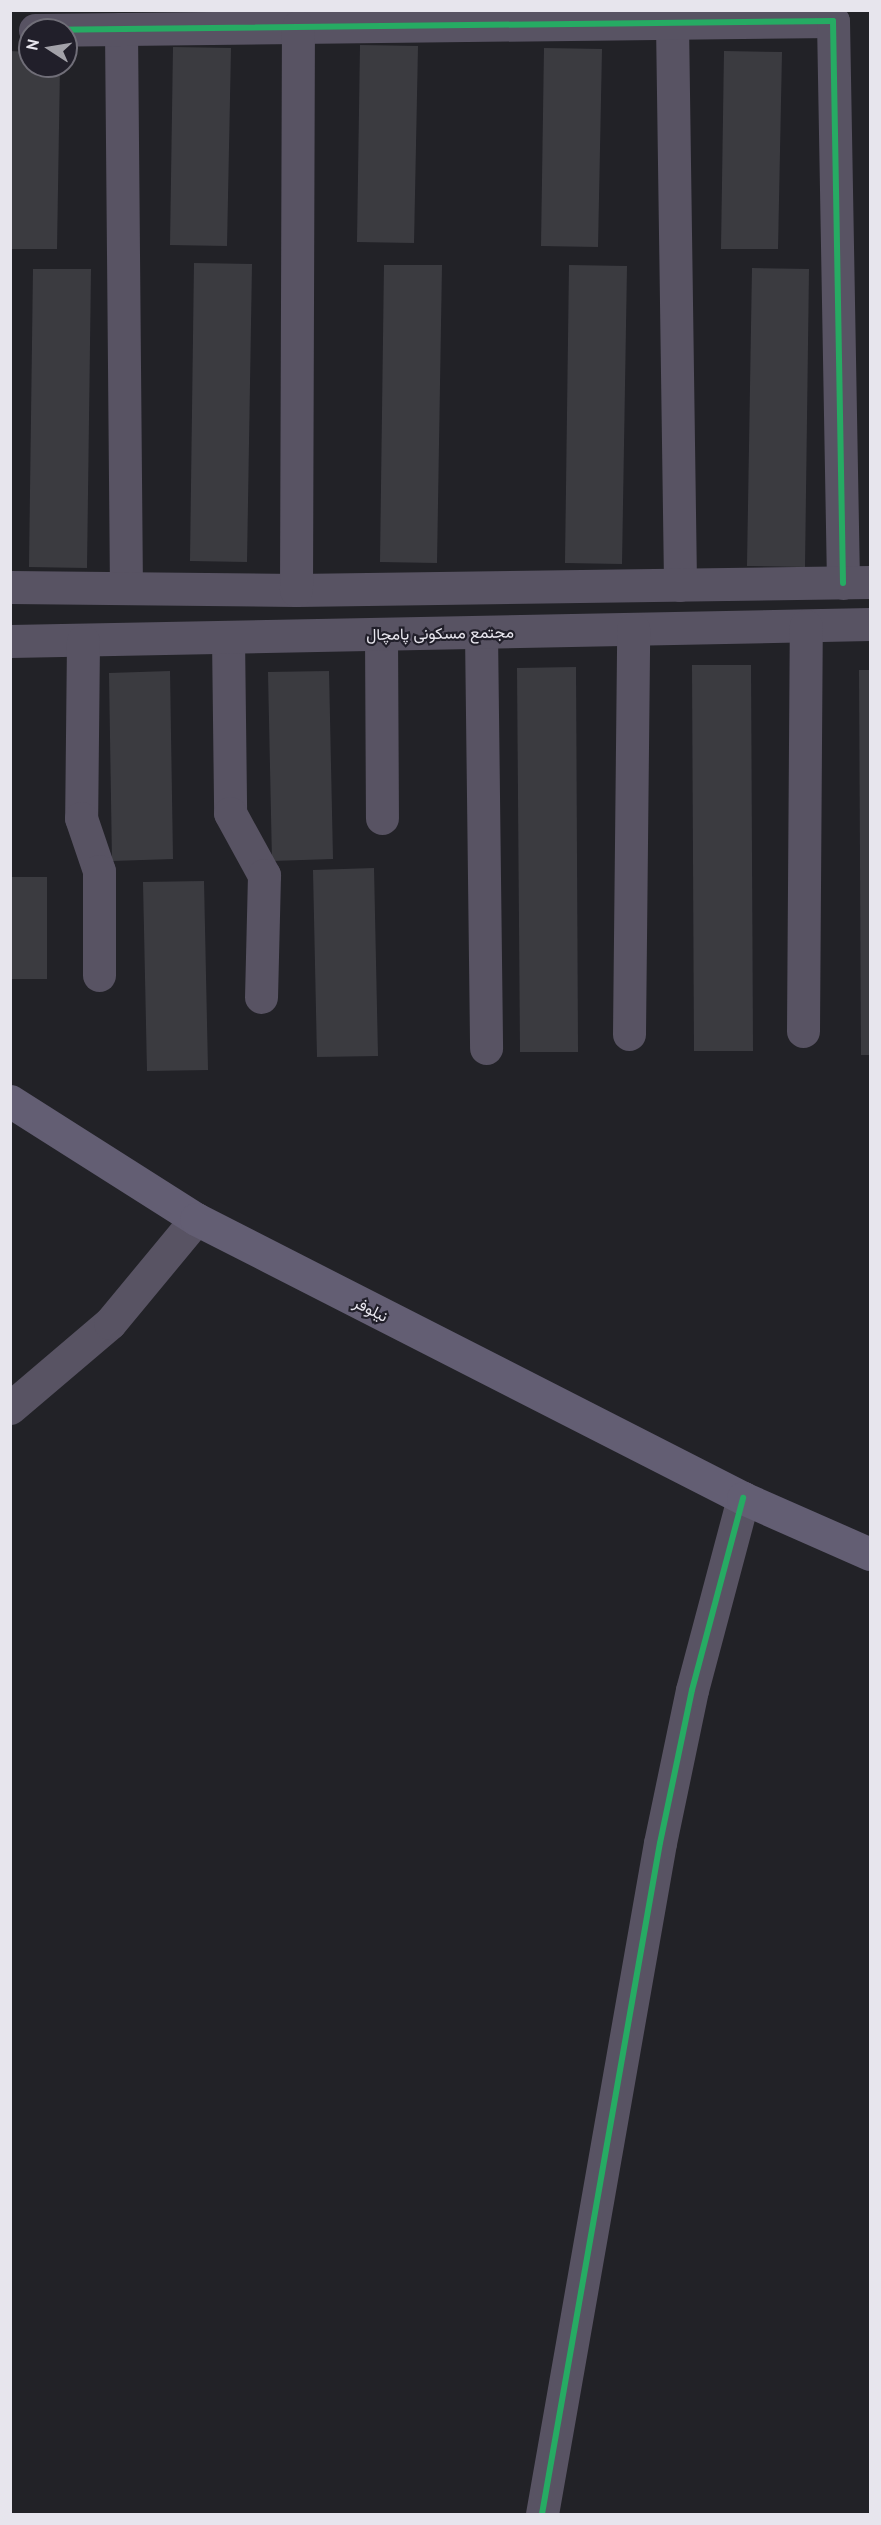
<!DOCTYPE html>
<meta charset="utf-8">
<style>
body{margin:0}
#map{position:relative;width:881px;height:2525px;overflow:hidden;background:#222227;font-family:"PT Sans",Vazirmatn,sans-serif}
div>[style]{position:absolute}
.building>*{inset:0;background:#3b3b40}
.minor>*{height:33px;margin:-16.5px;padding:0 16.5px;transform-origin:16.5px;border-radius:16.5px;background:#585363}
.secondary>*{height:33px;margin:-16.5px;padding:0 16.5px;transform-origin:16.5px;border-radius:16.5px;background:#635e73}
.cycleway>*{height:6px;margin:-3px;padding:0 3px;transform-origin:3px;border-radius:3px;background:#26ab63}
span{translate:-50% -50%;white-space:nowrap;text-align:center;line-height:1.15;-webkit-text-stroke:4.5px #211f2a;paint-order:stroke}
.street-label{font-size:16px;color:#e7e5ed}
.frame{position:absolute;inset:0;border:12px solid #e7e5ed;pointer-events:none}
.north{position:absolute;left:18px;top:18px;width:60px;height:60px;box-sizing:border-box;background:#211f2a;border:2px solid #706e78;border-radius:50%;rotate:282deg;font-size:16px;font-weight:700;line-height:24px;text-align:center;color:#e7e5ed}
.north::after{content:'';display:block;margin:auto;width:21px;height:27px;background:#a2a1a8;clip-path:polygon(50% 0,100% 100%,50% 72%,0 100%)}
</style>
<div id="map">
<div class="building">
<div style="clip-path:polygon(360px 45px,418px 46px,414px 243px,357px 242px)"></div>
<div style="clip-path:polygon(173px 47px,231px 48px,227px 246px,170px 245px)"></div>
<div style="clip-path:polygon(544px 48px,602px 49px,598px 247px,541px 246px)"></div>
<div style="clip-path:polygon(10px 51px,30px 52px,30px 66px,60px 66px,57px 249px,10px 249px)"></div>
<div style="clip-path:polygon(724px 51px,782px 52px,778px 249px,721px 249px)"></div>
<div style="clip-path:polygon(194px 263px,252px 264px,247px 562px,190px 561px)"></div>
<div style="clip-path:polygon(384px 265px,442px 265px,437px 563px,380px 562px)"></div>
<div style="clip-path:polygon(569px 265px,627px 266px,622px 564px,565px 563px)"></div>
<div style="clip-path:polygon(752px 268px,809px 269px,805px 567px,747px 566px)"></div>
<div style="clip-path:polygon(33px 269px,91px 269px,87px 568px,29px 567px)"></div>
<div style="clip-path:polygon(692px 665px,751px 665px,753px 1051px,694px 1051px)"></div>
<div style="clip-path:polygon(576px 667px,578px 1052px,520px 1052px,517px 668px)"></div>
<div style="clip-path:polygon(859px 670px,870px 670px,870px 1055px,861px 1055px)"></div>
<div style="clip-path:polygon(170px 671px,173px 859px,112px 861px,109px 673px)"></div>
<div style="clip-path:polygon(329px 671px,333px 859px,272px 861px,268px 672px)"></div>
<div style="clip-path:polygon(374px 868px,378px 1056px,317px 1057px,313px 870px)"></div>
<div style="clip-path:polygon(10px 877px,47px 877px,47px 979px,10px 979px)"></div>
<div style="clip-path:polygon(204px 881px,208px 1070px,147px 1071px,143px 882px)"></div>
</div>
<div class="minor">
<div style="left:672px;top:23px;width:562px;rotate:89.18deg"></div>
<div style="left:121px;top:29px;width:559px;rotate:89.49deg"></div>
<div style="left:35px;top:30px;width:798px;rotate:-0.65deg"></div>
<div style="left:833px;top:21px;width:562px;rotate:88.98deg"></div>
<div style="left:10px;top:587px;width:286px;rotate:0.6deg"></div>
<div style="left:296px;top:590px;width:574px;rotate:-0.8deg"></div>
<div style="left:296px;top:590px;width:563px;rotate:-89.8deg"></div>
<div style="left:481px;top:632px;width:416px;rotate:89.3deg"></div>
<div style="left:381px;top:634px;width:184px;rotate:89.7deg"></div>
<div style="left:228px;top:637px;width:176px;rotate:89.3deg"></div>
<div style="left:230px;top:813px;width:71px;rotate:61.3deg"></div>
<div style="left:264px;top:875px;width:122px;rotate:91.4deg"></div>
<div style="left:10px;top:641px;width:860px;rotate:-1.13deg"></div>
<div style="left:83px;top:641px;width:177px;rotate:90.6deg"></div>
<div style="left:81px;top:818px;width:56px;rotate:71.2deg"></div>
<div style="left:99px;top:871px;width:104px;rotate:90deg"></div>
<div style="left:803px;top:1031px;width:405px;rotate:-89.6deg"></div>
<div style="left:629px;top:1034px;width:405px;rotate:-89.4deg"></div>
<div style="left:10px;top:1408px;width:131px;rotate:-40.4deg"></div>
<div style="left:110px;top:1323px;width:135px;rotate:-50.4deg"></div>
<div style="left:542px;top:2514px;width:681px;rotate:-80.03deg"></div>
<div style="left:660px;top:1843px;width:156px;rotate:-78.2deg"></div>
<div style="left:692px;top:1690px;width:199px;rotate:-75.1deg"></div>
</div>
<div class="secondary">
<div style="left:10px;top:1101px;width:220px;rotate:32.4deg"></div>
<div style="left:196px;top:1219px;width:614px;rotate:27.02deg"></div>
<div style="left:743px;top:1498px;width:139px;rotate:23.8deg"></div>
</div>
<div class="cycleway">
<div style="left:35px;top:30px;width:798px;rotate:-0.65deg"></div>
<div style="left:833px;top:21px;width:562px;rotate:88.98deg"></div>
<div style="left:542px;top:2514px;width:681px;rotate:-80.03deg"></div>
<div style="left:660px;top:1843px;width:156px;rotate:-78.2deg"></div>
<div style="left:692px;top:1690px;width:199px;rotate:-75.1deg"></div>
</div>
<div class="street-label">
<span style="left:440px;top:633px;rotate:-1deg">مجتمع مسکونی پامچال</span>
<span style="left:371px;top:1309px;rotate:27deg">نیلوفر</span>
</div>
<div class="frame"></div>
<div class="north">N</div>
</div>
